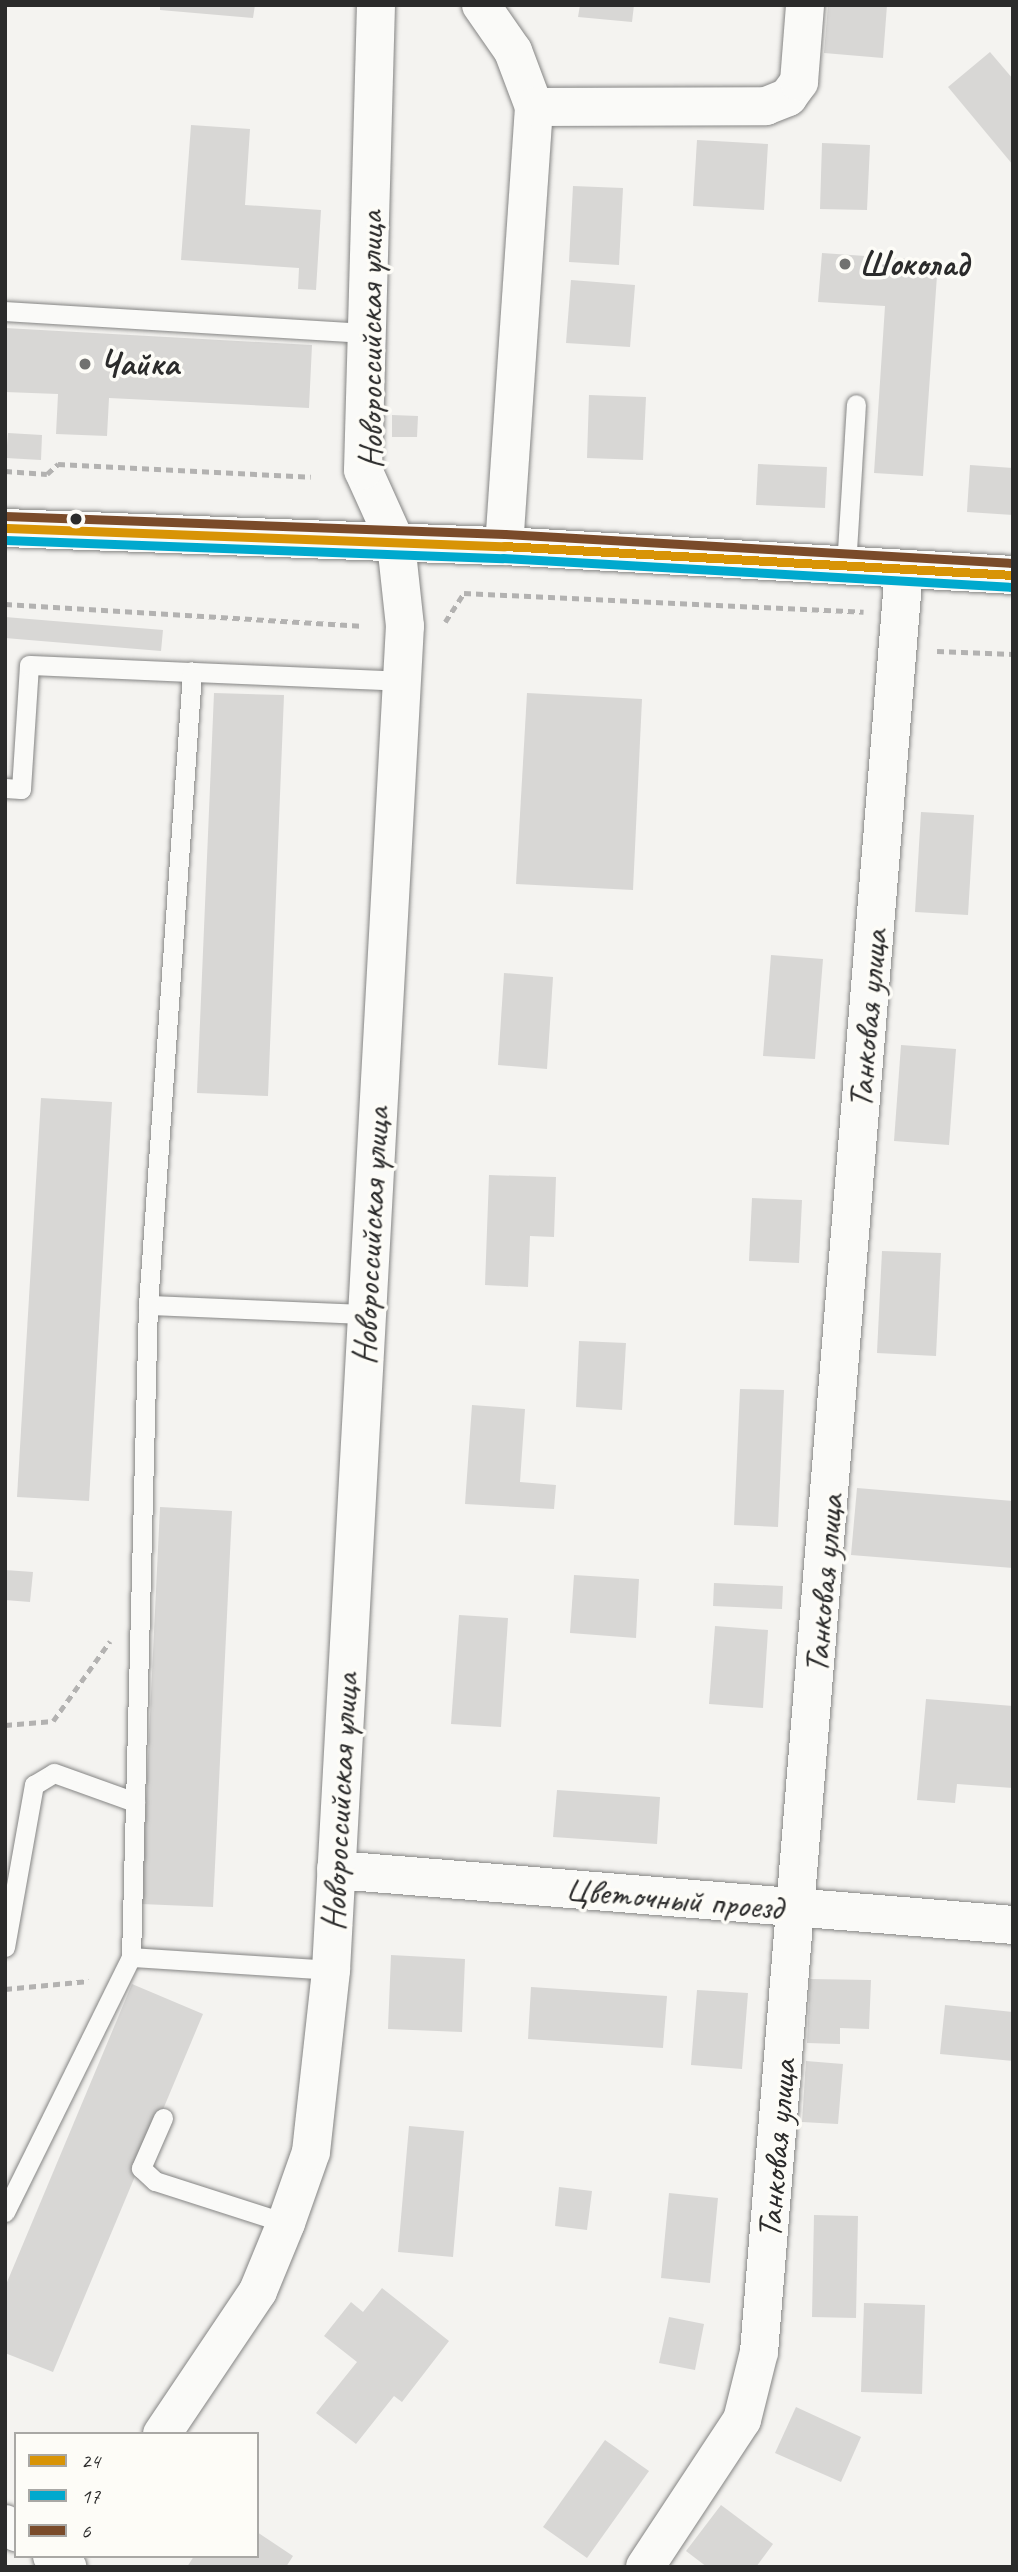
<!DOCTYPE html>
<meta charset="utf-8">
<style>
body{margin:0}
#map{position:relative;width:1018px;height:2572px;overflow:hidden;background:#f4f3f0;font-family:Caveat,sans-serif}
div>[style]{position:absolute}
.building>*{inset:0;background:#d8d7d5}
.path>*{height:4.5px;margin-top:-2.25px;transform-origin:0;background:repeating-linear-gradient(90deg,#b3b2b1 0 7px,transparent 0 12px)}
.roads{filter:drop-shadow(0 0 2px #858584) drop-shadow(0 0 2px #858584)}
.lane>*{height:19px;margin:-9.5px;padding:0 9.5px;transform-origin:9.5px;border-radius:9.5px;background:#fafaf8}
.street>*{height:38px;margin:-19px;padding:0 19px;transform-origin:19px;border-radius:19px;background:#fafaf8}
.secondary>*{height:38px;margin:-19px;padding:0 19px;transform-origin:19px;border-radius:19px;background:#fafaf8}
.bus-1>*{height:9px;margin:-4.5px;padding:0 4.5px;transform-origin:4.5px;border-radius:4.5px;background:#d89406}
.bus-2>*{height:9px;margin:-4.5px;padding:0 4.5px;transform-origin:4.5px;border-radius:4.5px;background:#00a9ce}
.bus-3>*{height:9px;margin:-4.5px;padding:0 4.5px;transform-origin:4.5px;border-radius:4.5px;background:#7a4b2a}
.dots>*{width:19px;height:19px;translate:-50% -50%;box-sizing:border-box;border:4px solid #fdfcf7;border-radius:50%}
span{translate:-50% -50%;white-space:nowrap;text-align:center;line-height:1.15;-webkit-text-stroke:7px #fdfcf7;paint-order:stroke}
.poi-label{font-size:35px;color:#2b2b2b;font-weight:700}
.left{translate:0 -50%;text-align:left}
.street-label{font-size:35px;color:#2b2b2b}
.frame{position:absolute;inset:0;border:7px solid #2b2b2b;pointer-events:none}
.legend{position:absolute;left:14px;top:2432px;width:245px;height:126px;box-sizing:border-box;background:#fdfcf7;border:2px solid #a9a8a5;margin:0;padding:9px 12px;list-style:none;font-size:21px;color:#2b2b2b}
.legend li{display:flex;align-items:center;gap:14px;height:35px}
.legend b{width:35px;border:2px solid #a9a8a5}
</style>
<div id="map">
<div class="building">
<div style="clip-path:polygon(160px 5px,255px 5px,253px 18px,160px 10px)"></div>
<div style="clip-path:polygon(580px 5px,634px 5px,632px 22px,578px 17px)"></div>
<div style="clip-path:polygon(828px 5px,887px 5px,883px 58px,824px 53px)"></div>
<div style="clip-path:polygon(990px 52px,1013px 79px,1013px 165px,948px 87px)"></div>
<div style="clip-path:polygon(191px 125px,250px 129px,245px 205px,321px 210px,316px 290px,298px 289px,299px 268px,181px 260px)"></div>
<div style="clip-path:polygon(697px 140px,768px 144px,764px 210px,693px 206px)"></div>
<div style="clip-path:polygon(822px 143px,870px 145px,867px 210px,820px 209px)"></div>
<div style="clip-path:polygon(573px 186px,623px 188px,619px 265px,569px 262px)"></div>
<div style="clip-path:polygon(822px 253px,938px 261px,923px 476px,874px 473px,885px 306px,818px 302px)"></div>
<div style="clip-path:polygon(571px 280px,635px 285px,630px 347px,566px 343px)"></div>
<div style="clip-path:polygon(5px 328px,312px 345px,309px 408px,109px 398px,107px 436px,56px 434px,58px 394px,5px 392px)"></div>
<div style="clip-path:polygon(589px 395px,646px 397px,643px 460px,587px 458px)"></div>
<div style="clip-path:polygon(392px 415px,418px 416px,417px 437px,392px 437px)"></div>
<div style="clip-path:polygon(8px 433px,42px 435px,41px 460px,6px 458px)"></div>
<div style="clip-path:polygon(758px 464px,827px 467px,825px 508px,756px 505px)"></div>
<div style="clip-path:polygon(970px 465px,1013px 468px,1013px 515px,967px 512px)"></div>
<div style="clip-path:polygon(5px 617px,163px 630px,161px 651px,5px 638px)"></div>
<div style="clip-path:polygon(214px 693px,284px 695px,268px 1096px,197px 1093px)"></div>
<div style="clip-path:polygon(527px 693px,642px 699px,633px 890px,516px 884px)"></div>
<div style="clip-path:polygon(921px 812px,974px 815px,968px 915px,915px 912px)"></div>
<div style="clip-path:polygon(771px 955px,823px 959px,815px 1059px,763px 1056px)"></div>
<div style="clip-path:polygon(504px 973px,553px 977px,547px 1069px,498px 1065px)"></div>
<div style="clip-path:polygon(901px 1045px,956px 1049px,949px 1145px,894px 1141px)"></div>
<div style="clip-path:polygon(41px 1098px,112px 1102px,89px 1501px,17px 1497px)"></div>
<div style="clip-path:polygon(489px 1175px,556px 1177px,554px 1237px,530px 1236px,528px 1287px,485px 1285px)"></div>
<div style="clip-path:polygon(752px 1198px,802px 1200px,799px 1263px,749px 1261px)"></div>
<div style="clip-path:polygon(882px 1251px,941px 1253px,936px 1356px,877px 1353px)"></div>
<div style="clip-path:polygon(579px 1341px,626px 1343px,622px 1410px,576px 1407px)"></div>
<div style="clip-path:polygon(740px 1389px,784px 1390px,778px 1527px,734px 1525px)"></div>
<div style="clip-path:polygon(472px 1405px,525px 1409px,520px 1482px,556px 1485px,554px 1509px,465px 1504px)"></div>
<div style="clip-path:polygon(857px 1488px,1013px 1501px,1013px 1568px,851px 1555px)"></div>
<div style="clip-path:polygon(160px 1507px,232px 1511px,213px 1907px,141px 1904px)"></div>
<div style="clip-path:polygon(5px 1570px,33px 1572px,30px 1602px,5px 1600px)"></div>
<div style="clip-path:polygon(574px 1575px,639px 1579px,636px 1638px,570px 1633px)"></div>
<div style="clip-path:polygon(714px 1583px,783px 1586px,782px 1609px,713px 1606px)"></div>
<div style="clip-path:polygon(459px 1615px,508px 1618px,501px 1727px,451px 1724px)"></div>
<div style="clip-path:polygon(715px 1626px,768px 1630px,763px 1708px,709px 1704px)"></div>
<div style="clip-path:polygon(926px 1699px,1013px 1706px,1013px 1788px,957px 1784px,955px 1803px,917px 1800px)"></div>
<div style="clip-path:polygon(557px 1790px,660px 1797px,657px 1844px,553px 1837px)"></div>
<div style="clip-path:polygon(391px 1955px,465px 1959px,462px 2032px,388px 2029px)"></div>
<div style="clip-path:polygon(810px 1979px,871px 1980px,869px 2029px,840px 2028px,840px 2044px,807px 2043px)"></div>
<div style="clip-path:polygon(132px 1984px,203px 2014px,53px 2372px,5px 2353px,5px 2287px)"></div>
<div style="clip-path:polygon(531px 1987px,667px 1996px,663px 2048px,528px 2039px)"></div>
<div style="clip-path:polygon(697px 1990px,748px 1993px,742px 2069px,691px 2065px)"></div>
<div style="clip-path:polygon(945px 2005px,1013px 2012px,1013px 2061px,940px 2054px)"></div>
<div style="clip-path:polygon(806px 2061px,843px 2064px,838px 2124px,802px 2122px)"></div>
<div style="clip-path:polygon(409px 2126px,464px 2131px,453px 2257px,398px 2252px)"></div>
<div style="clip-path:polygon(559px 2187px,592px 2191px,587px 2230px,555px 2226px)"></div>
<div style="clip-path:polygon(669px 2193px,718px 2198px,710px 2283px,661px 2278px)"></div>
<div style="clip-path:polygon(814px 2215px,858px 2216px,856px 2318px,812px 2317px)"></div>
<div style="clip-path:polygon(382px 2288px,449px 2341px,402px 2402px,394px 2396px,356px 2444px,316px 2413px,357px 2362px,324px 2336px,351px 2302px,363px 2312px)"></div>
<div style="clip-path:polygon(864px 2303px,925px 2305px,922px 2394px,861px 2392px)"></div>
<div style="clip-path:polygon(669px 2317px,704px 2324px,695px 2370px,659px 2363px)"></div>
<div style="clip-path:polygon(796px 2407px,861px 2437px,841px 2482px,775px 2453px)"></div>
<div style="clip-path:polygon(605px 2440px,649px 2471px,587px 2558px,543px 2527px)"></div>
<div style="clip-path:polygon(721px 2505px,773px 2544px,756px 2567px,707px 2567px,686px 2551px)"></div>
<div style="clip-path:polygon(257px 2532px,293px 2556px,286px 2567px,187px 2567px,194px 2556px,257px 2556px)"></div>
</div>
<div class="path">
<div style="left:5px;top:471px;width:42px;rotate:4.1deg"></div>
<div style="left:47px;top:474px;width:15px;rotate:-42deg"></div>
<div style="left:58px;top:464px;width:253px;rotate:2.9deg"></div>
<div style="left:5px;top:604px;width:356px;rotate:3.5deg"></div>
<div style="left:445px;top:622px;width:35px;rotate:-57deg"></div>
<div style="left:464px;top:593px;width:400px;rotate:2.7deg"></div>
<div style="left:937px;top:651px;width:76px;rotate:2.3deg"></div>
<div style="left:5px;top:1725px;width:48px;rotate:-4.8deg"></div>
<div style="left:53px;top:1721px;width:98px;rotate:-54.5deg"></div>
<div style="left:5px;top:1989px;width:84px;rotate:-5.4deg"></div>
</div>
<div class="roads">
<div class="lane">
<div style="left:5px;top:311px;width:364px;rotate:3.5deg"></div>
<div style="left:846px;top:567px;width:163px;rotate:-86.5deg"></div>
<div style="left:5px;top:788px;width:16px;rotate:4deg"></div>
<div style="left:21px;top:789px;width:124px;rotate:-86.3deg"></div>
<div style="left:29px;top:665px;width:163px;rotate:2.5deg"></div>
<div style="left:148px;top:1305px;width:218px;rotate:2.4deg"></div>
<div style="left:5px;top:1947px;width:165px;rotate:-79.9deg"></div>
<div style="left:34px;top:1785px;width:23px;rotate:-31deg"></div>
<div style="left:54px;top:1773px;width:86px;rotate:19.7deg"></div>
<div style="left:131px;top:1957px;width:200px;rotate:3.7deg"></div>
<div style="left:163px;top:2118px;width:55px;rotate:113.7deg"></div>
<div style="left:141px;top:2168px;width:19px;rotate:43deg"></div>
<div style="left:155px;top:2181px;width:138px;rotate:17.8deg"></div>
<div style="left:5px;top:2212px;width:284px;rotate:-63.7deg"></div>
<div style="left:131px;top:1957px;width:652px;rotate:-88.51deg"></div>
<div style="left:148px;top:1305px;width:635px;rotate:-86.02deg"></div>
<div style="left:192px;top:672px;width:211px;rotate:2.4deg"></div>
</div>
<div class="street">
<div style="left:481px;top:5px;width:56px;rotate:55.2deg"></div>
<div style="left:513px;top:51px;width:60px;rotate:69.4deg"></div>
<div style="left:534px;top:107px;width:440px;rotate:93.9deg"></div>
<div style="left:534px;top:107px;width:232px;rotate:-0.2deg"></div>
<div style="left:766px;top:106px;width:24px;rotate:-22deg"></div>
<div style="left:788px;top:97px;width:19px;rotate:-54deg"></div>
<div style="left:799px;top:82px;width:77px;rotate:-85.5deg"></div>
<div style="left:336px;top:1870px;width:679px;rotate:4.64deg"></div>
<div style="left:162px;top:2434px;width:172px;rotate:-56.1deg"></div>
<div style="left:258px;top:2291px;width:74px;rotate:-67.6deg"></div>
<div style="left:286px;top:2223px;width:75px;rotate:-70.6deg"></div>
<div style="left:311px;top:2152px;width:183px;rotate:-83.7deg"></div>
<div style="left:331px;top:1970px;width:1346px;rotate:-86.85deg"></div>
<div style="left:405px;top:626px;width:83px;rotate:-96.2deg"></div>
<div style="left:396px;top:543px;width:80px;rotate:-114.3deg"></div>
<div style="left:363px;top:470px;width:465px;rotate:-88.4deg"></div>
<div style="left:5px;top:2524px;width:14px;rotate:36deg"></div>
<div style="left:52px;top:2556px;width:19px;rotate:36deg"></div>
<div style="left:645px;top:2567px;width:176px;rotate:-56.6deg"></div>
<div style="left:742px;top:2420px;width:70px;rotate:-76deg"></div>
<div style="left:759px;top:2352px;width:1788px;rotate:-85.35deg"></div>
</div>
<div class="secondary">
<div style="left:5px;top:528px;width:499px;rotate:2.1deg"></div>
<div style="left:504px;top:546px;width:510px;rotate:3.26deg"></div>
</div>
</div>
<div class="bus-1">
<div style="left:5px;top:528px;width:499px;rotate:2.1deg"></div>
<div style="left:504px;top:546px;width:510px;rotate:3.26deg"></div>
</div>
<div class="bus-2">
<div style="left:5px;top:540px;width:498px;rotate:2.1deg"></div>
<div style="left:503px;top:558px;width:510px;rotate:3.26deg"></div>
</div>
<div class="bus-3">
<div style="left:5px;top:516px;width:500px;rotate:2.06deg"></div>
<div style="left:505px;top:534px;width:509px;rotate:3.27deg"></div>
</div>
<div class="dots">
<div style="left:845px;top:264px;background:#717170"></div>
<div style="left:85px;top:364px;background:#717170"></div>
<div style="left:76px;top:519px;background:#2b2b2b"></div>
</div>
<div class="poi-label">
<span class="left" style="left:859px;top:264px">Шоколад</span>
<span class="left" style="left:99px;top:364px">Чайка</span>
</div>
<div class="street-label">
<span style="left:371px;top:340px;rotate:-90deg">Новороссийская улица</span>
<span style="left:868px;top:1019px;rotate:-85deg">Танковая улица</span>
<span style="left:371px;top:1236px;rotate:-87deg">Новороссийская улица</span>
<span style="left:824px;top:1584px;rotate:-85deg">Танковая улица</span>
<span style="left:340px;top:1802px;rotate:-87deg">Новороссийская улица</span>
<span style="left:674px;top:1899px;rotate:5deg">Цветочный проезд</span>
<span style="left:777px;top:2149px;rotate:-85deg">Танковая улица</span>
</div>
<div class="frame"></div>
<ul class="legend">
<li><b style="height:9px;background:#d89406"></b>24</li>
<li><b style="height:9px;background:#00a9ce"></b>17</li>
<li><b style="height:9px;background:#7a4b2a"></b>6</li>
</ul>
</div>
